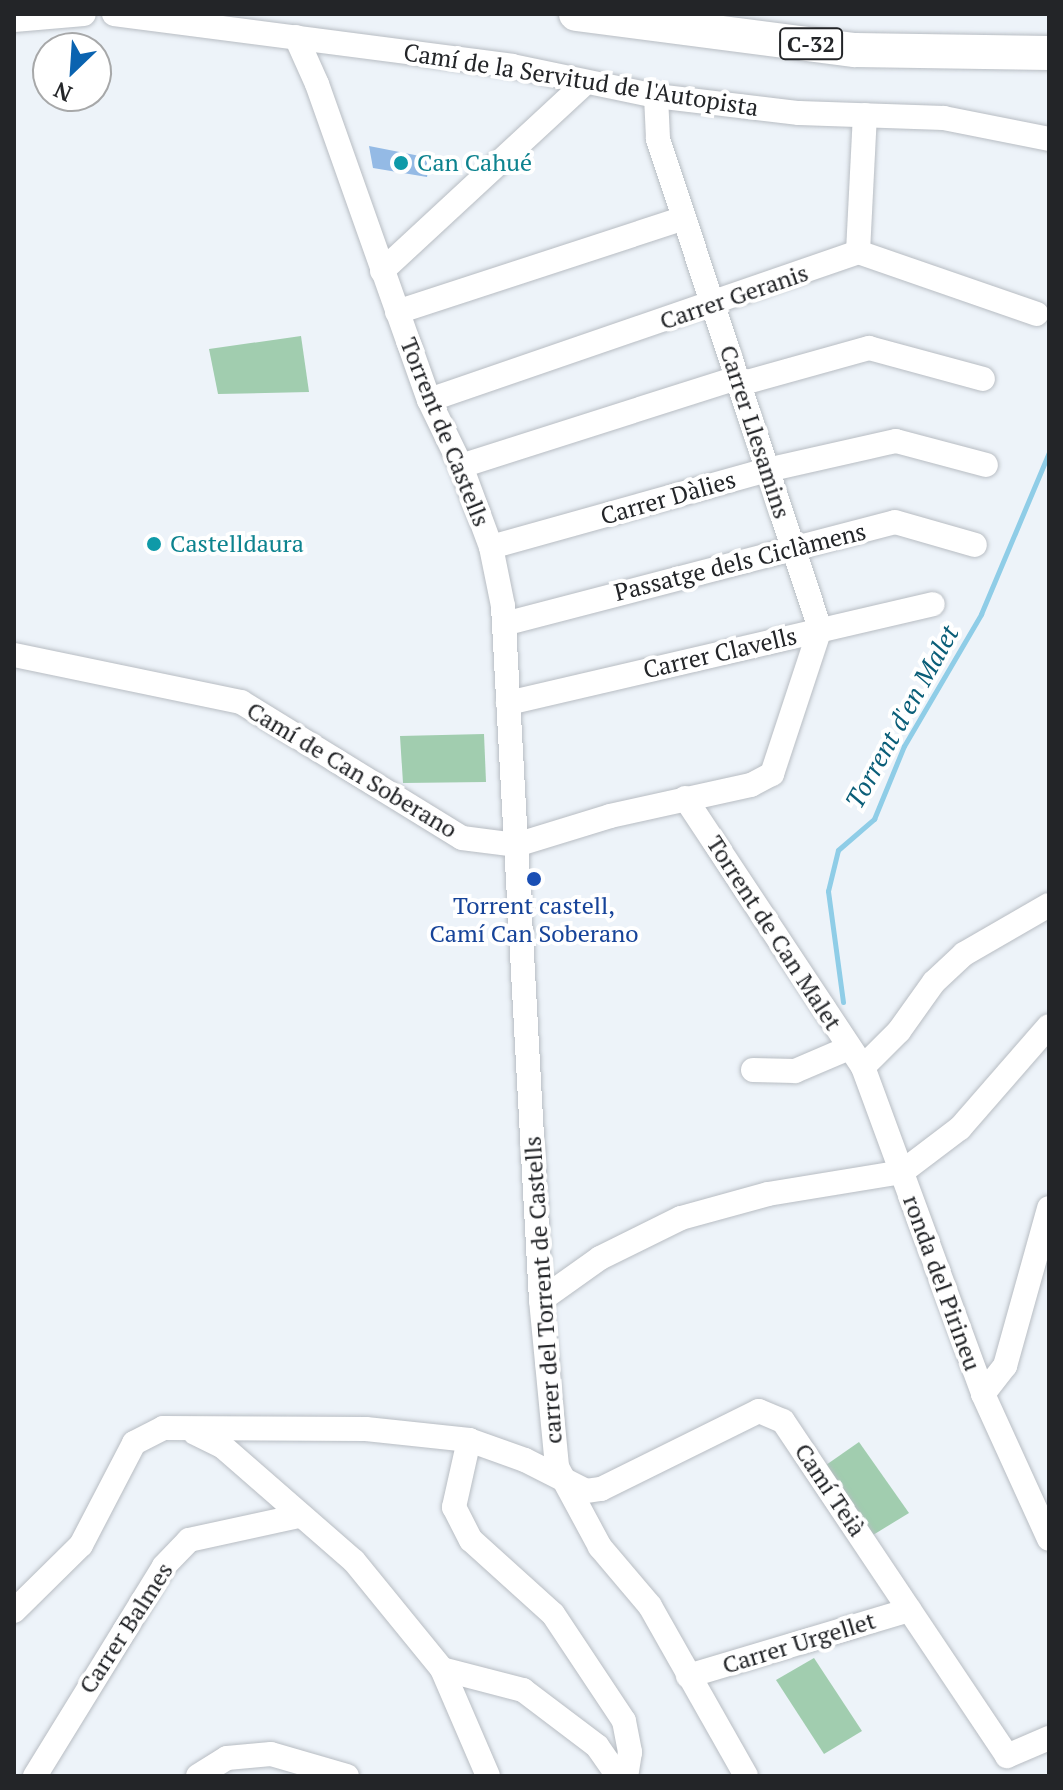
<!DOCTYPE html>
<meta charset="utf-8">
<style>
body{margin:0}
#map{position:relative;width:1063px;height:1790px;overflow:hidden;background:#edf3f9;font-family:"PT Serif",serif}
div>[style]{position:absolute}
.green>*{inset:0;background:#a1cdaf}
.stream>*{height:5px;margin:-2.5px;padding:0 2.5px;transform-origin:2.5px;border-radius:2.5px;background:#8fcde7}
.building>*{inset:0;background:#94bae5}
.roads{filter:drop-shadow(0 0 2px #b8bdc3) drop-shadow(0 0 2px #b8bdc3)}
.minor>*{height:24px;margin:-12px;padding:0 12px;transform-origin:12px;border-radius:12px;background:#fff}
.highway>*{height:34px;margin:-17px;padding:0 17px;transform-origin:17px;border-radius:17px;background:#fff}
.dots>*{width:22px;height:22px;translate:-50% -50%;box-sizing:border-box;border:4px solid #fff;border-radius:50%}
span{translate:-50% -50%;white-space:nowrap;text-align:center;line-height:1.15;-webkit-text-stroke:8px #fff;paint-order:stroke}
.shield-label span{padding:2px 6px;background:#fff;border:2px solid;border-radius:6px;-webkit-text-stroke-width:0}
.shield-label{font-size:22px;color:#232528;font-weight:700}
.street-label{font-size:24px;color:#232528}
.culture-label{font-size:24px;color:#0d838f}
.left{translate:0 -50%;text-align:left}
.transit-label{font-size:24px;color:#164399}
.water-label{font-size:26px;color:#0a5e78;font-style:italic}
.frame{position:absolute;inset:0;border:16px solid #232528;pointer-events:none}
.north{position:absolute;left:32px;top:32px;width:80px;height:80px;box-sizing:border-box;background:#fff;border:2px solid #a7a8a9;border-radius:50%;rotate:205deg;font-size:22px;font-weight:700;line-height:32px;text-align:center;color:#232528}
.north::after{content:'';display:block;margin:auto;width:28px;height:36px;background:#0a63b0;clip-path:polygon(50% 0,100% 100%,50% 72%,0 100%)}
</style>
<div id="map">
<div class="green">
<div style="clip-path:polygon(301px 336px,309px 392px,218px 394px,209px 349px)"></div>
<div style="clip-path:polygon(484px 734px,486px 782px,403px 783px,400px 736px)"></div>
<div style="clip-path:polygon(859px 1442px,909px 1513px,873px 1535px,826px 1465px)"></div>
<div style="clip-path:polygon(814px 1658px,862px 1731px,824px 1754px,776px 1680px)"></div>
</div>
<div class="stream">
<div style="left:843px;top:1002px;width:112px;rotate:-97.7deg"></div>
<div style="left:828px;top:891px;width:42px;rotate:-76.3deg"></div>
<div style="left:838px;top:850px;width:48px;rotate:-40.7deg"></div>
<div style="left:874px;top:819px;width:79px;rotate:-67.7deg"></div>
<div style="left:904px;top:746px;width:153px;rotate:-59.7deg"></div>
<div style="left:981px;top:614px;width:176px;rotate:-67.2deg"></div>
</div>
<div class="building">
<div style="clip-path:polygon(369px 146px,430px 158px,427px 177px,373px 168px)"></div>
</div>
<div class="roads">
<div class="minor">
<div style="left:114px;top:14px;width:401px;rotate:7.4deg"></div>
<div style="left:512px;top:66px;width:147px;rotate:11.8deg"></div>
<div style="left:656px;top:96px;width:144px;rotate:6.8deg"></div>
<div style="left:799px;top:113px;width:145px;rotate:2deg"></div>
<div style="left:944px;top:118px;width:107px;rotate:11.3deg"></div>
<div style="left:14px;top:20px;width:70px;rotate:-4.9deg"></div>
<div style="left:296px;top:37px;width:51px;rotate:65.9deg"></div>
<div style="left:317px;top:84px;width:335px;rotate:70.5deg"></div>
<div style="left:429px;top:400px;width:73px;rotate:64.1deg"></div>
<div style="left:461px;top:466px;width:86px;rotate:69.7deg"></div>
<div style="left:491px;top:547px;width:60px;rotate:78.5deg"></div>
<div style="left:503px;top:606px;width:695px;rotate:86.87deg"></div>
<div style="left:541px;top:1300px;width:168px;rotate:84.5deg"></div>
<div style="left:557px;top:1467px;width:91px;rotate:61.7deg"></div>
<div style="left:600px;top:1547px;width:77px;rotate:49.7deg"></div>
<div style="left:650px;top:1606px;width:195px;rotate:60.5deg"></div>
<div style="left:656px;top:96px;width:43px;rotate:87.3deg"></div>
<div style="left:658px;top:139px;width:516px;rotate:71.71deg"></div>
<div style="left:858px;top:252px;width:137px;rotate:-87.1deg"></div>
<div style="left:382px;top:271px;width:278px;rotate:-42.8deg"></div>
<div style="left:397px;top:312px;width:302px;rotate:-18.1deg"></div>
<div style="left:429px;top:400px;width:454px;rotate:-19deg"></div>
<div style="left:858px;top:252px;width:189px;rotate:19.1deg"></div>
<div style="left:461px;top:466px;width:290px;rotate:-17.7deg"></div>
<div style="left:737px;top:378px;width:11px;rotate:22deg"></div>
<div style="left:747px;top:382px;width:127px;rotate:-15.6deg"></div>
<div style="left:869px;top:348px;width:118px;rotate:15.2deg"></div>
<div style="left:491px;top:547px;width:287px;rotate:-15.6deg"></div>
<div style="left:767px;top:470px;width:132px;rotate:-12.7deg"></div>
<div style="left:896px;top:441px;width:93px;rotate:14.9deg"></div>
<div style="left:504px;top:624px;width:404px;rotate:-14.6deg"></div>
<div style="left:895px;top:522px;width:83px;rotate:16deg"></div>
<div style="left:14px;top:655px;width:232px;rotate:11.7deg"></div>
<div style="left:241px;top:702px;width:259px;rotate:31.6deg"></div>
<div style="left:462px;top:838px;width:54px;rotate:7.4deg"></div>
<div style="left:516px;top:845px;width:98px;rotate:-17.1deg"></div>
<div style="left:610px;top:816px;width:144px;rotate:-12.4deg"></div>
<div style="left:751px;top:785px;width:24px;rotate:-28deg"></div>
<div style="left:772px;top:774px;width:153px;rotate:-71.7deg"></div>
<div style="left:508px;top:703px;width:436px;rotate:-13.1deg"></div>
<div style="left:685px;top:798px;width:323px;rotate:56.5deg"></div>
<div style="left:863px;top:1067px;width:348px;rotate:69.8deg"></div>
<div style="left:983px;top:1394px;width:159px;rotate:65.5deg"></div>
<div style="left:863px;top:1067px;width:51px;rotate:-45deg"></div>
<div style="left:899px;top:1031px;width:60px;rotate:-54.5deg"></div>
<div style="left:934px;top:982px;width:41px;rotate:-43deg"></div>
<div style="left:964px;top:954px;width:98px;rotate:-30deg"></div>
<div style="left:753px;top:1070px;width:42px;rotate:1.4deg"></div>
<div style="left:795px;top:1071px;width:59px;rotate:-23.1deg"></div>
<div style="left:541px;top:1300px;width:72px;rotate:-35.4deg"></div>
<div style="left:600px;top:1258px;width:90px;rotate:-26.3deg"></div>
<div style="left:681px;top:1218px;width:90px;rotate:-15.4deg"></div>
<div style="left:768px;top:1194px;width:136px;rotate:-9.3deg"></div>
<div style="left:902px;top:1172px;width:73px;rotate:-37.2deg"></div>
<div style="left:960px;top:1128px;width:135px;rotate:-48.9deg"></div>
<div style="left:983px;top:1394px;width:36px;rotate:-52deg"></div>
<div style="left:1005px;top:1366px;width:164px;rotate:-74.4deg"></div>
<div style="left:195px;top:1433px;width:30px;rotate:26deg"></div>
<div style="left:222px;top:1446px;width:175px;rotate:41.1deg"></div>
<div style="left:354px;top:1561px;width:139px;rotate:50.8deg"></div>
<div style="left:442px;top:1669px;width:84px;rotate:14.5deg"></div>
<div style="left:523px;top:1690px;width:93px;rotate:37.1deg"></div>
<div style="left:597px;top:1746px;width:37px;rotate:55deg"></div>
<div style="left:469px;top:1440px;width:69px;rotate:102.6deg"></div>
<div style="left:454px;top:1507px;width:37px;rotate:63deg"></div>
<div style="left:471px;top:1540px;width:110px;rotate:42.1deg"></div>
<div style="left:553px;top:1614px;width:128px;rotate:56.4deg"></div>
<div style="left:624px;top:1721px;width:32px;rotate:79deg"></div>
<div style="left:630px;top:1752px;width:24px;rotate:99deg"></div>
<div style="left:14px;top:1611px;width:94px;rotate:-44.6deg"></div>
<div style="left:81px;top:1545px;width:115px;rotate:-62.5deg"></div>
<div style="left:134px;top:1443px;width:33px;rotate:-27deg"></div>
<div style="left:163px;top:1428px;width:203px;rotate:0.3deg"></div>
<div style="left:366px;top:1429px;width:104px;rotate:6.1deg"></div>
<div style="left:469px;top:1440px;width:59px;rotate:19.7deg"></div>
<div style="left:525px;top:1460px;width:68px;rotate:26.9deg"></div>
<div style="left:586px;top:1491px;width:15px;rotate:-8deg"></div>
<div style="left:601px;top:1489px;width:176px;rotate:-26.3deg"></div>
<div style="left:759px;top:1411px;width:26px;rotate:23deg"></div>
<div style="left:783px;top:1421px;width:403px;rotate:56.2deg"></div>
<div style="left:442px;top:1669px;width:116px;rotate:66.7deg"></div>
<div style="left:688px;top:1676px;width:231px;rotate:-16.6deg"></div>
<div style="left:1007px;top:1756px;width:46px;rotate:-23.2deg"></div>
<div style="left:35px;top:1776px;width:246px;rotate:-58.4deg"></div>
<div style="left:164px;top:1566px;width:36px;rotate:-46deg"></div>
<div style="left:189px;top:1540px;width:113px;rotate:-12.3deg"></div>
<div style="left:198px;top:1776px;width:34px;rotate:-32deg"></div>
<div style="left:227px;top:1758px;width:44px;rotate:-5.2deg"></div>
<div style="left:271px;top:1754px;width:79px;rotate:16.1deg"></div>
</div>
<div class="highway">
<div style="left:576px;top:14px;width:281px;rotate:7.4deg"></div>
<div style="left:855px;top:50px;width:194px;rotate:0.9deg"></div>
</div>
</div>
<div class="dots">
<div style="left:401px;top:163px;background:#0f9aa8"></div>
<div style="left:154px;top:544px;background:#0f9aa8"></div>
<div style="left:534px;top:879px;background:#1a4fb4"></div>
</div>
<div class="shield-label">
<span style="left:811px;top:44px">C-32</span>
</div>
<div class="street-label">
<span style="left:581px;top:80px;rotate:9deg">Camí de la Servitud de l'Autopista</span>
<span style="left:734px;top:297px;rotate:-19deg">Carrer Geranis</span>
<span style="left:445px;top:432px;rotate:68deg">Torrent de Castells</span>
<span style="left:755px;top:432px;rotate:72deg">Carrer Llesamins</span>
<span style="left:668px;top:498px;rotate:-16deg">Carrer Dàlies</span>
<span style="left:740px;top:562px;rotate:-14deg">Passatge dels Ciclàmens</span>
<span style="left:720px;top:653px;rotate:-13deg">Carrer Clavells</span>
<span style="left:352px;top:770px;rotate:31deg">Camí de Can Soberano</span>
<span style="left:774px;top:933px;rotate:57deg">Torrent de Can Malet</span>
<span style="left:942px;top:1283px;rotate:70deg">ronda del Pirineu</span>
<span style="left:543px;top:1290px;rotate:-94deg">carrer del Torrent de Castells</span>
<span style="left:830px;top:1490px;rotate:56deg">Camí Teià</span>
<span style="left:126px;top:1628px;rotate:-57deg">Carrer Balmes</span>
<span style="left:799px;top:1643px;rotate:-17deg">Carrer Urgellet</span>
</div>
<div class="culture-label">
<span class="left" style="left:417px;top:163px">Can Cahué</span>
<span class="left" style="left:170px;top:544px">Castelldaura</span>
</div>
<div class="transit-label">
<span style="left:534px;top:920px">Torrent castell,<br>Camí Can Soberano</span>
</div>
<div class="water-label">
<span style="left:902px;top:717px;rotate:-61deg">Torrent d'en Malet</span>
</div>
<div class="frame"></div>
<div class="north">N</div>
</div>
